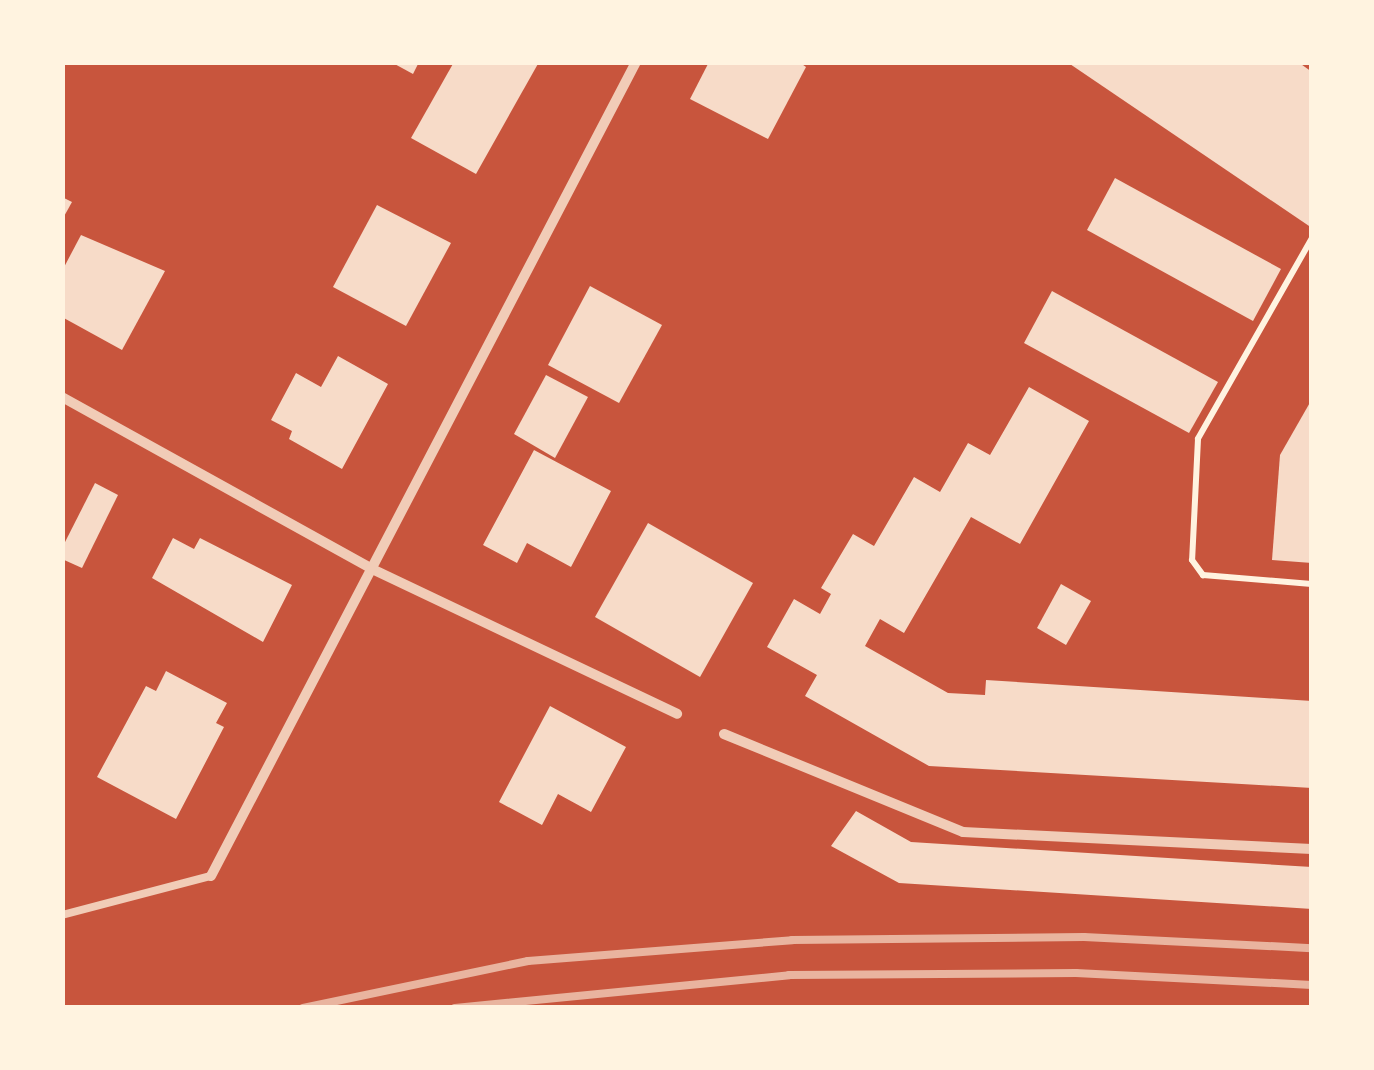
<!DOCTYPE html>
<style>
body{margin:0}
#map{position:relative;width:1374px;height:1070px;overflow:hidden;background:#c8553d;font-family:"Roboto Condensed",sans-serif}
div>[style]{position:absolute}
.building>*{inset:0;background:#f7dbc8}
.path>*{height:6px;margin:-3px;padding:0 3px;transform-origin:3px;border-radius:3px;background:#fff3e0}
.service>*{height:8px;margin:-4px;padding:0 4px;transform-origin:4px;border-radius:4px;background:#f1ccb7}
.minor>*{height:10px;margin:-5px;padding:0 5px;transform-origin:5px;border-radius:5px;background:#f1ccb7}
.rail>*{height:8px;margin:-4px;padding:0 4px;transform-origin:4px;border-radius:4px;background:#e9b49f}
span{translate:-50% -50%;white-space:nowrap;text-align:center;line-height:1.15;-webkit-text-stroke:10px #fff3e0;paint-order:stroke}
.frame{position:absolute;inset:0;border:65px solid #fff3e0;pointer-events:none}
</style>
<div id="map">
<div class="building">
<div style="clip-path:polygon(391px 62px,419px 62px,413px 74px)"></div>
<div style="clip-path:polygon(454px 62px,539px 62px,476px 174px,411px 138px)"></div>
<div style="clip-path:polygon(709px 62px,799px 62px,806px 67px,768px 139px,690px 99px)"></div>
<div style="clip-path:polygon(1067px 62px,1298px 62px,1312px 72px,1312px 228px)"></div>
<div style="clip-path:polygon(1115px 178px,1281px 269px,1253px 321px,1087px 230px)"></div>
<div style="clip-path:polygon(62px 197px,72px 202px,62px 220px)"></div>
<div style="clip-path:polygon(377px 205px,451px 243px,406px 326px,333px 287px)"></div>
<div style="clip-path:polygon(81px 235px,165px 271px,122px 350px,62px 317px,62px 271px)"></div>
<div style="clip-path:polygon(590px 286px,662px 325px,619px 403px,548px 365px)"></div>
<div style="clip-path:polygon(1052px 291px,1218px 382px,1189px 433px,1024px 343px)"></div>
<div style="clip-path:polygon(338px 356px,388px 384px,342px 469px,289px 439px,292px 431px,271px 420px,296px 373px,321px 387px)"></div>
<div style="clip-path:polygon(546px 375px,588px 397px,555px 458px,514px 434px)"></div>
<div style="clip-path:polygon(1029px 387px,1089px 421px,1020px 544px,971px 517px,904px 633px,880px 619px,865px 646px,948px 693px,985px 695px,986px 680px,1312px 701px,1312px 788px,929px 766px,805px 696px,817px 675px,767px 647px,794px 599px,820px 614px,831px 594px,821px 588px,853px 534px,874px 546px,914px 477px,940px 492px,968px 443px,990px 455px)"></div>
<div style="clip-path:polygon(1312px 399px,1312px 563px,1272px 560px,1280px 455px)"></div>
<div style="clip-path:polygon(534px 450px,611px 491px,571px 567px,527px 543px,517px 563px,483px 545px)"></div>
<div style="clip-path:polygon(95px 483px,118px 495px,82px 568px,62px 559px,62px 548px)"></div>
<div style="clip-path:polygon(648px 523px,753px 583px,700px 677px,595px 617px)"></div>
<div style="clip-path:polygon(173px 538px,194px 549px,200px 538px,292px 585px,263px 642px,152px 578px)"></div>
<div style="clip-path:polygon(1061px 584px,1091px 601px,1066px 645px,1037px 628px)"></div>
<div style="clip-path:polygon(166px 671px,227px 703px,216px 723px,224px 727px,176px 819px,97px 777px,146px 686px,156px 691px)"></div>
<div style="clip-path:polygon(550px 706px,626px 747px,591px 812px,558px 794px,542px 825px,499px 802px)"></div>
<div style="clip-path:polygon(856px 811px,911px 842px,1312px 867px,1312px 909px,899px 883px,831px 846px)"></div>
</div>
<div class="path">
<div style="left:1312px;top:238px;width:231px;rotate:119.6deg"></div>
<div style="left:1198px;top:439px;width:121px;rotate:92.8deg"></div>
<div style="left:1192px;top:560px;width:19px;rotate:54deg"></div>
<div style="left:1203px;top:575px;width:109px;rotate:4.7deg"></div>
</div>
<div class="service">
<div style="left:62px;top:915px;width:154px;rotate:-14.7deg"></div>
</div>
<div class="minor">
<div style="left:62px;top:397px;width:352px;rotate:29deg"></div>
<div style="left:370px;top:568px;width:340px;rotate:25.4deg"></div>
<div style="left:724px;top:734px;width:258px;rotate:22.3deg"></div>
<div style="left:963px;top:832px;width:349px;rotate:2.8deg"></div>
<div style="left:211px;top:876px;width:918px;rotate:-62.43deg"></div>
</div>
<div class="rail">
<div style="left:303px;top:1008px;width:230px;rotate:-11.8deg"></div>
<div style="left:528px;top:961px;width:265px;rotate:-4.5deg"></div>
<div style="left:792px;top:940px;width:292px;rotate:-0.6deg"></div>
<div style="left:1084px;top:937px;width:228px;rotate:2.8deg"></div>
<div style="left:455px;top:1008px;width:336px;rotate:-5.6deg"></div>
<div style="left:789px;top:975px;width:287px;rotate:-0.4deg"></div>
<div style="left:1076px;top:973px;width:236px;rotate:2.9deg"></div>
</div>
<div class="frame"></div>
</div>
